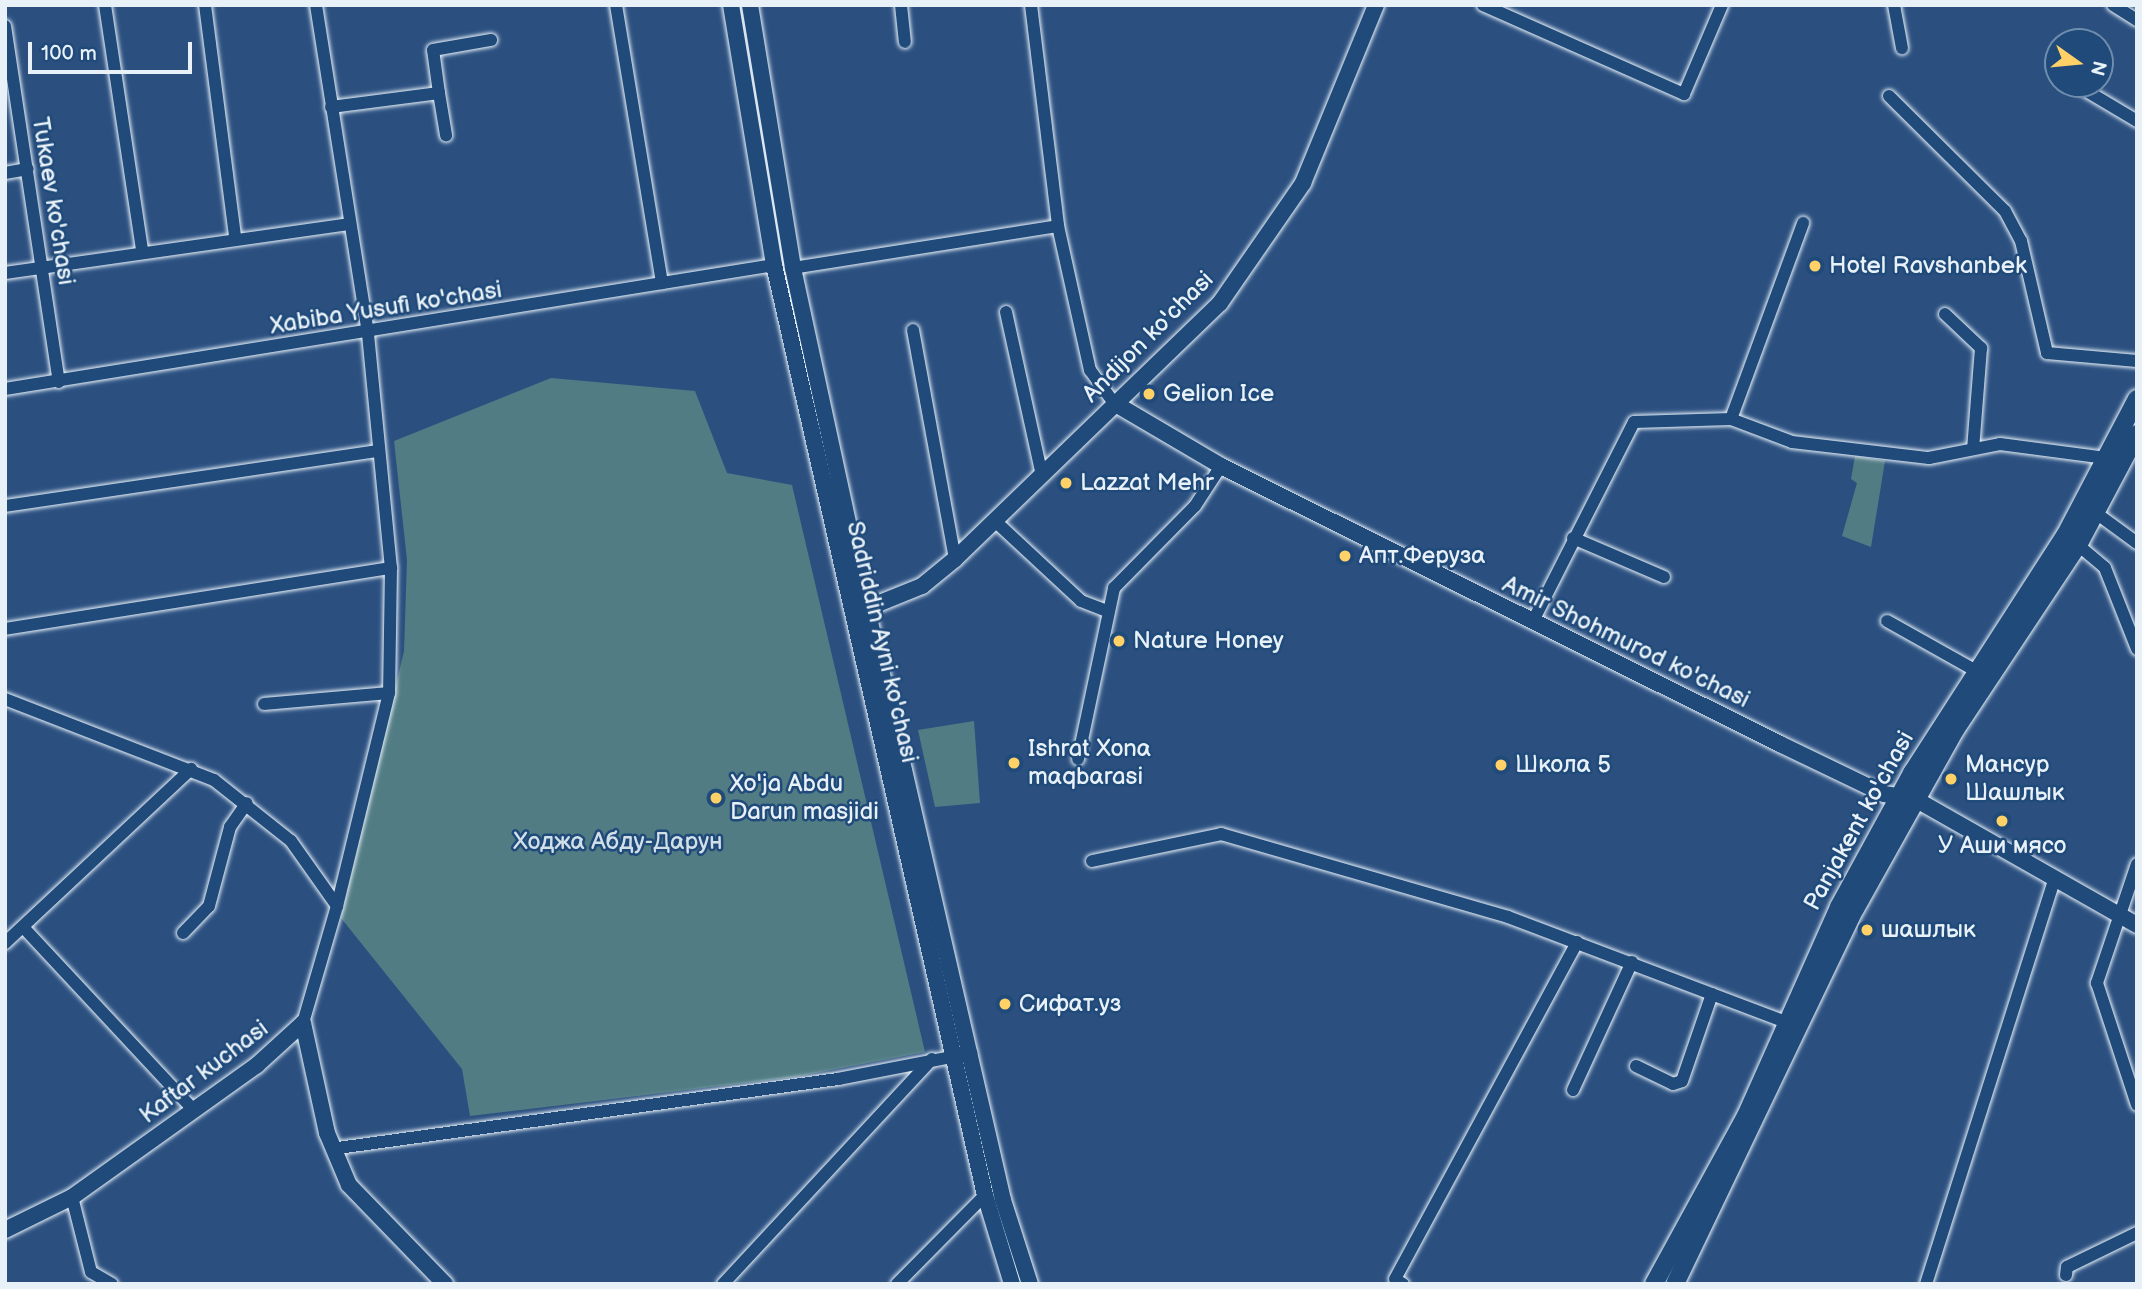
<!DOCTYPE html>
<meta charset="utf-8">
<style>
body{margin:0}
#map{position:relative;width:2142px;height:1289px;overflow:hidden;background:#2b5080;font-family:"Balsamiq Sans",sans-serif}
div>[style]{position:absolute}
.green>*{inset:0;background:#517c84}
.roads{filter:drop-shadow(0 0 2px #e8f1f8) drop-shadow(0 0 2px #e8f1f8)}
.street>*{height:12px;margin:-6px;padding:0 6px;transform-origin:6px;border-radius:6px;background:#1f4a7a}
.secondary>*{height:16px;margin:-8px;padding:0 8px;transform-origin:8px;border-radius:8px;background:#1f4a7a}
.primary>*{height:18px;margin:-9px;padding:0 9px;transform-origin:9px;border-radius:9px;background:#1f4a7a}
.dots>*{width:19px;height:19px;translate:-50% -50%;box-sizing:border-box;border:4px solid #1f4a7a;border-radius:50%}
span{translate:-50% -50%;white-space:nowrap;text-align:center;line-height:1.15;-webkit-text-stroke:5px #1f4a7a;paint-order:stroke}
.street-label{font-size:24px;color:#e8f1f8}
.poi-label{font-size:24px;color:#e8f1f8}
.left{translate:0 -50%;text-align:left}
.park-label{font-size:24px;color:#d1dfe7}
.frame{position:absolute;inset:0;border:7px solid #e8f1f8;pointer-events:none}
.north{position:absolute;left:2044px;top:28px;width:70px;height:70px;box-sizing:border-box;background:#1f4a7a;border:2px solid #6f8dac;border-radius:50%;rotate:105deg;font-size:19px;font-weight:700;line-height:28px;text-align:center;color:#e8f1f8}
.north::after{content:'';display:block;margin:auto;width:24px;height:32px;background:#ffd166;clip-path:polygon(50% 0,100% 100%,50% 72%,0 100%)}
.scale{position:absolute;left:28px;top:42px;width:164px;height:32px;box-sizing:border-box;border:4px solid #e8f1f8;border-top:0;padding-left:9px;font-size:21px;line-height:24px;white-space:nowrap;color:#e8f1f8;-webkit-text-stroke:5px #1f4a7a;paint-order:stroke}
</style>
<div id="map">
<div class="green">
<div style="clip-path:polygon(551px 378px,695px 391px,727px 473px,792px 485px,925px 1052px,795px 1077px,470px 1116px,462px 1069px,341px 918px,404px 651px,407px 560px,394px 441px)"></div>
<div style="clip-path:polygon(1855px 456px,1885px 461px,1871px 547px,1842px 536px,1857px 483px,1851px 479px)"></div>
<div style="clip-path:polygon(974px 721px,980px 803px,935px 807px,918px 730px)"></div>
</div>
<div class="roads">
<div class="street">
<div style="left:105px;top:5px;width:248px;rotate:81.4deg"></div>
<div style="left:205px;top:5px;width:234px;rotate:82.6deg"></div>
<div style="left:316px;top:5px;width:333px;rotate:81deg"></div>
<div style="left:368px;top:334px;width:235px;rotate:84.4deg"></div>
<div style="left:391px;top:568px;width:125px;rotate:90.9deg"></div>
<div style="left:389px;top:693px;width:219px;rotate:103.7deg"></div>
<div style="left:616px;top:5px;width:282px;rotate:80.6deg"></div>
<div style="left:901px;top:5px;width:37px;rotate:84deg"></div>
<div style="left:1031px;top:5px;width:223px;rotate:83deg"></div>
<div style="left:1058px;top:226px;width:148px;rotate:77.5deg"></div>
<div style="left:1090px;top:370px;width:41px;rotate:54deg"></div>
<div style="left:1483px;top:5px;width:220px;rotate:23.9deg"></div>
<div style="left:1684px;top:94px;width:97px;rotate:-66.9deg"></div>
<div style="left:1894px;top:5px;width:44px;rotate:79.5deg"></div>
<div style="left:2113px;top:5px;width:28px;rotate:32deg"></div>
<div style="left:5px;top:26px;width:360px;rotate:81.4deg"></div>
<div style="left:2075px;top:84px;width:72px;rotate:30.8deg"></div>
<div style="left:439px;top:93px;width:43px;rotate:80.5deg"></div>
<div style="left:1889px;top:96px;width:163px;rotate:44.8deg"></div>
<div style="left:2005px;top:211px;width:34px;rotate:62deg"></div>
<div style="left:2021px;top:241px;width:115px;rotate:76.9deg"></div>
<div style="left:2047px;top:353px;width:90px;rotate:5.1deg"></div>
<div style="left:331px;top:107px;width:109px;rotate:-7.4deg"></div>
<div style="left:439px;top:93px;width:43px;rotate:-97.9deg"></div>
<div style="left:433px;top:50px;width:59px;rotate:-9.8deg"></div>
<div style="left:5px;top:173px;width:23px;rotate:-10deg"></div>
<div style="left:793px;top:268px;width:268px;rotate:-9deg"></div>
<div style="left:5px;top:273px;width:347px;rotate:-8.1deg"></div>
<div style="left:1006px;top:312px;width:168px;rotate:77.6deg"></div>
<div style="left:1945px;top:314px;width:50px;rotate:43.4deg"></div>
<div style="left:1981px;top:348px;width:101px;rotate:94.5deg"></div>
<div style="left:913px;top:330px;width:233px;rotate:79.6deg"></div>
<div style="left:5px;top:389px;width:779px;rotate:-9.16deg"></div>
<div style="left:1731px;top:419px;width:209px;rotate:-69.8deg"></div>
<div style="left:5px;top:506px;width:378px;rotate:-8.4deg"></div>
<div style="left:2096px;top:513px;width:51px;rotate:36.2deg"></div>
<div style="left:995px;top:521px;width:117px;rotate:42.9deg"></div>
<div style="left:1081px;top:601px;width:26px;rotate:21deg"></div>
<div style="left:1573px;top:538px;width:99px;rotate:23.2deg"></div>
<div style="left:2078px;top:545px;width:35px;rotate:40deg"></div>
<div style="left:2105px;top:568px;width:87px;rotate:68.4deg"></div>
<div style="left:1533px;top:621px;width:223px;rotate:-63.1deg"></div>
<div style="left:1634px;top:422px;width:97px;rotate:-1.8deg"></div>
<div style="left:1731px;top:419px;width:65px;rotate:20.7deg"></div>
<div style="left:1792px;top:442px;width:138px;rotate:6.7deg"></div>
<div style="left:1929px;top:458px;width:72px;rotate:-11.2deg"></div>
<div style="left:2000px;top:444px;width:107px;rotate:7.5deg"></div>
<div style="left:1887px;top:621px;width:102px;rotate:29.3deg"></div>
<div style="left:5px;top:629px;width:391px;rotate:-9deg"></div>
<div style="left:5px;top:699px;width:224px;rotate:21.2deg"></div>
<div style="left:214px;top:780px;width:98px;rotate:38.4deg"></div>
<div style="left:291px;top:841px;width:80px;rotate:54.7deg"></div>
<div style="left:337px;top:906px;width:122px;rotate:106.2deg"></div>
<div style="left:264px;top:704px;width:125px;rotate:-5deg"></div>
<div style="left:1078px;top:759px;width:175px;rotate:-78.1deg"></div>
<div style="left:1114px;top:588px;width:115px;rotate:-45.4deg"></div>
<div style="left:1195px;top:506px;width:48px;rotate:-57deg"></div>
<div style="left:1092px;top:861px;width:132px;rotate:-11.8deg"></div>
<div style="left:1221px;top:834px;width:299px;rotate:16.1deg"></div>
<div style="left:1508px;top:917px;width:299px;rotate:20.7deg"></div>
<div style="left:2137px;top:864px;width:126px;rotate:108.6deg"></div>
<div style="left:2097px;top:983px;width:128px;rotate:71.8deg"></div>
<div style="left:23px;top:927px;width:249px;rotate:47deg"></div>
<div style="left:183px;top:933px;width:37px;rotate:-46deg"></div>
<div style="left:209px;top:906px;width:82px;rotate:-75.1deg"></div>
<div style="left:230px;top:827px;width:29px;rotate:-55deg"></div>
<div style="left:5px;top:943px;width:255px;rotate:-43.1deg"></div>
<div style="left:1636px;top:1066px;width:41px;rotate:25.9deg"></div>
<div style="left:1673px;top:1084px;width:9px;rotate:-18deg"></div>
<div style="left:1682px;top:1081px;width:92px;rotate:-71deg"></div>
<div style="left:1573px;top:1090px;width:141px;rotate:-65.3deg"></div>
<div style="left:338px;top:1148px;width:505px;rotate:-7.86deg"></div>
<div style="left:838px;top:1079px;width:136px;rotate:-11deg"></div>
<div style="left:72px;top:1197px;width:77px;rotate:75.8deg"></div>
<div style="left:91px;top:1272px;width:24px;rotate:30deg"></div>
<div style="left:2066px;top:1275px;width:8px;rotate:-83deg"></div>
<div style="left:2067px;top:1267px;width:78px;rotate:-25.9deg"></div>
<div style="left:723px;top:1284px;width:307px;rotate:-47.1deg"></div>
<div style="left:897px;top:1284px;width:125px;rotate:-45.3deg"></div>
<div style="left:1403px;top:1284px;width:9px;rotate:-148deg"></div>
<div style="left:1395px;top:1279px;width:383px;rotate:-61.6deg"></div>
<div style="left:1926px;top:1284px;width:424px;rotate:-72.4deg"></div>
</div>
<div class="secondary">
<div style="left:731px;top:5px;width:264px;rotate:80.6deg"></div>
<div style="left:774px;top:265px;width:954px;rotate:77.22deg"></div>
<div style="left:985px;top:1195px;width:93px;rotate:73.1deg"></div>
<div style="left:750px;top:5px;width:266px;rotate:80.7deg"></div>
<div style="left:793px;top:268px;width:349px;rotate:77.8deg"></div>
<div style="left:867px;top:609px;width:606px;rotate:77.04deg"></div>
<div style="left:1003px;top:1200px;width:88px;rotate:72.2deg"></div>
<div style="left:1114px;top:403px;width:124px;rotate:30.5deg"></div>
<div style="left:1221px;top:466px;width:624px;rotate:26.44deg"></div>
<div style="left:1780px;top:744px;width:115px;rotate:25.7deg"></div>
<div style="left:1884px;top:794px;width:31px;rotate:9deg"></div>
<div style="left:1915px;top:799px;width:255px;rotate:29.6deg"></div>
<div style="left:860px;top:611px;width:67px;rotate:-22deg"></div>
<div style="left:922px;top:586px;width:43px;rotate:-39.3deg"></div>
<div style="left:955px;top:559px;width:368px;rotate:-44deg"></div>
<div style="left:1220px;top:303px;width:146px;rotate:-55.3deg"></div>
<div style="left:1303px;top:183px;width:192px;rotate:-67.7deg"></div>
<div style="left:303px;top:1023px;width:113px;rotate:77.7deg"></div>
<div style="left:327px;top:1133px;width:56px;rotate:67.1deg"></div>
<div style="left:349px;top:1185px;width:138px;rotate:45.9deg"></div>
<div style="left:5px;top:1230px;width:75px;rotate:-26.2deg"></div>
<div style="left:72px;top:1197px;width:227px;rotate:-35.5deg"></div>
<div style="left:257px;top:1065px;width:62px;rotate:-42.4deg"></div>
</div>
<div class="primary">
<div style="left:1654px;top:1284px;width:192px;rotate:-61.3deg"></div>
<div style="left:1746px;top:1116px;width:229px;rotate:-66deg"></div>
<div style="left:1839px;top:907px;width:153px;rotate:-61.4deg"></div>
<div style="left:1912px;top:773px;width:282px;rotate:-57.2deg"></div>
<div style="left:2065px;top:536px;width:155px;rotate:-62.3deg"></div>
<div style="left:1675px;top:1284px;width:416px;rotate:-64.4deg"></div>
<div style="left:1855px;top:909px;width:205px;rotate:-60.8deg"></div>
<div style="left:1955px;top:730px;width:222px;rotate:-56.4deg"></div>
<div style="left:2078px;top:545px;width:126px;rotate:-62deg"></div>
</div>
</div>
<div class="dots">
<div style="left:1815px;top:266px;background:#ffd166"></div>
<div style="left:1149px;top:394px;background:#ffd166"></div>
<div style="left:1066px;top:483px;background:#ffd166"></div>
<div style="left:1345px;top:556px;background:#ffd166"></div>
<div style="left:1119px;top:641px;background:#ffd166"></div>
<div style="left:1014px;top:763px;background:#ffd166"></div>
<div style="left:1501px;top:765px;background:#ffd166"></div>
<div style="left:1951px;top:779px;background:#ffd166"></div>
<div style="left:716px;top:798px;background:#ffd166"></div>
<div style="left:2002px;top:821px;background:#ffd166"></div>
<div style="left:1867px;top:930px;background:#ffd166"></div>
<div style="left:1005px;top:1004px;background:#ffd166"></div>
</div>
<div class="street-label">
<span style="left:53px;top:201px;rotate:81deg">Tukaev ko'chasi</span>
<span style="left:386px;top:308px;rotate:-9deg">Xabiba Yusufi ko'chasi</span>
<span style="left:1148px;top:337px;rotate:-45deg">Andijon ko'chasi</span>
<span style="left:882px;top:642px;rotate:77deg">Sadriddin Ayni ko'chasi</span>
<span style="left:1626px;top:642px;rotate:26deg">Amir Shohmurod ko'chasi</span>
<span style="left:1859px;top:821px;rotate:-61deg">Panjakent ko'chasi</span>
<span style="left:204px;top:1072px;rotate:-37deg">Kaftar kuchasi</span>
</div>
<div class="poi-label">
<span class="left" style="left:1829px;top:266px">Hotel Ravshanbek</span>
<span class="left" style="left:1163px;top:394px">Gelion Ice</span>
<span class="left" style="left:1080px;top:483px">Lazzat Mehr</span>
<span class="left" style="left:1359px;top:556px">Апт.Феруза</span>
<span class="left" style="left:1133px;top:641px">Nature Honey</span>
<span class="left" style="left:1028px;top:763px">Ishrat Хоnа<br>mаqbаrasi</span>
<span class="left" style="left:1515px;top:765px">Школа 5</span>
<span class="left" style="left:1965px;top:779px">Мансур<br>Шашлык</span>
<span class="left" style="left:730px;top:798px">Xo'ja Abdu<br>Darun masjidi</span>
<span style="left:2002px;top:846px">У Аши мясо</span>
<span class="left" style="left:1881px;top:930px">шашлык</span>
<span class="left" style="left:1019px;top:1004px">Сифат.уз</span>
</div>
<div class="park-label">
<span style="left:618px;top:842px">Ходжа Абду-Дарун</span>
</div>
<div class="frame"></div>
<div class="north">N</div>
<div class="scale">100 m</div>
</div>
